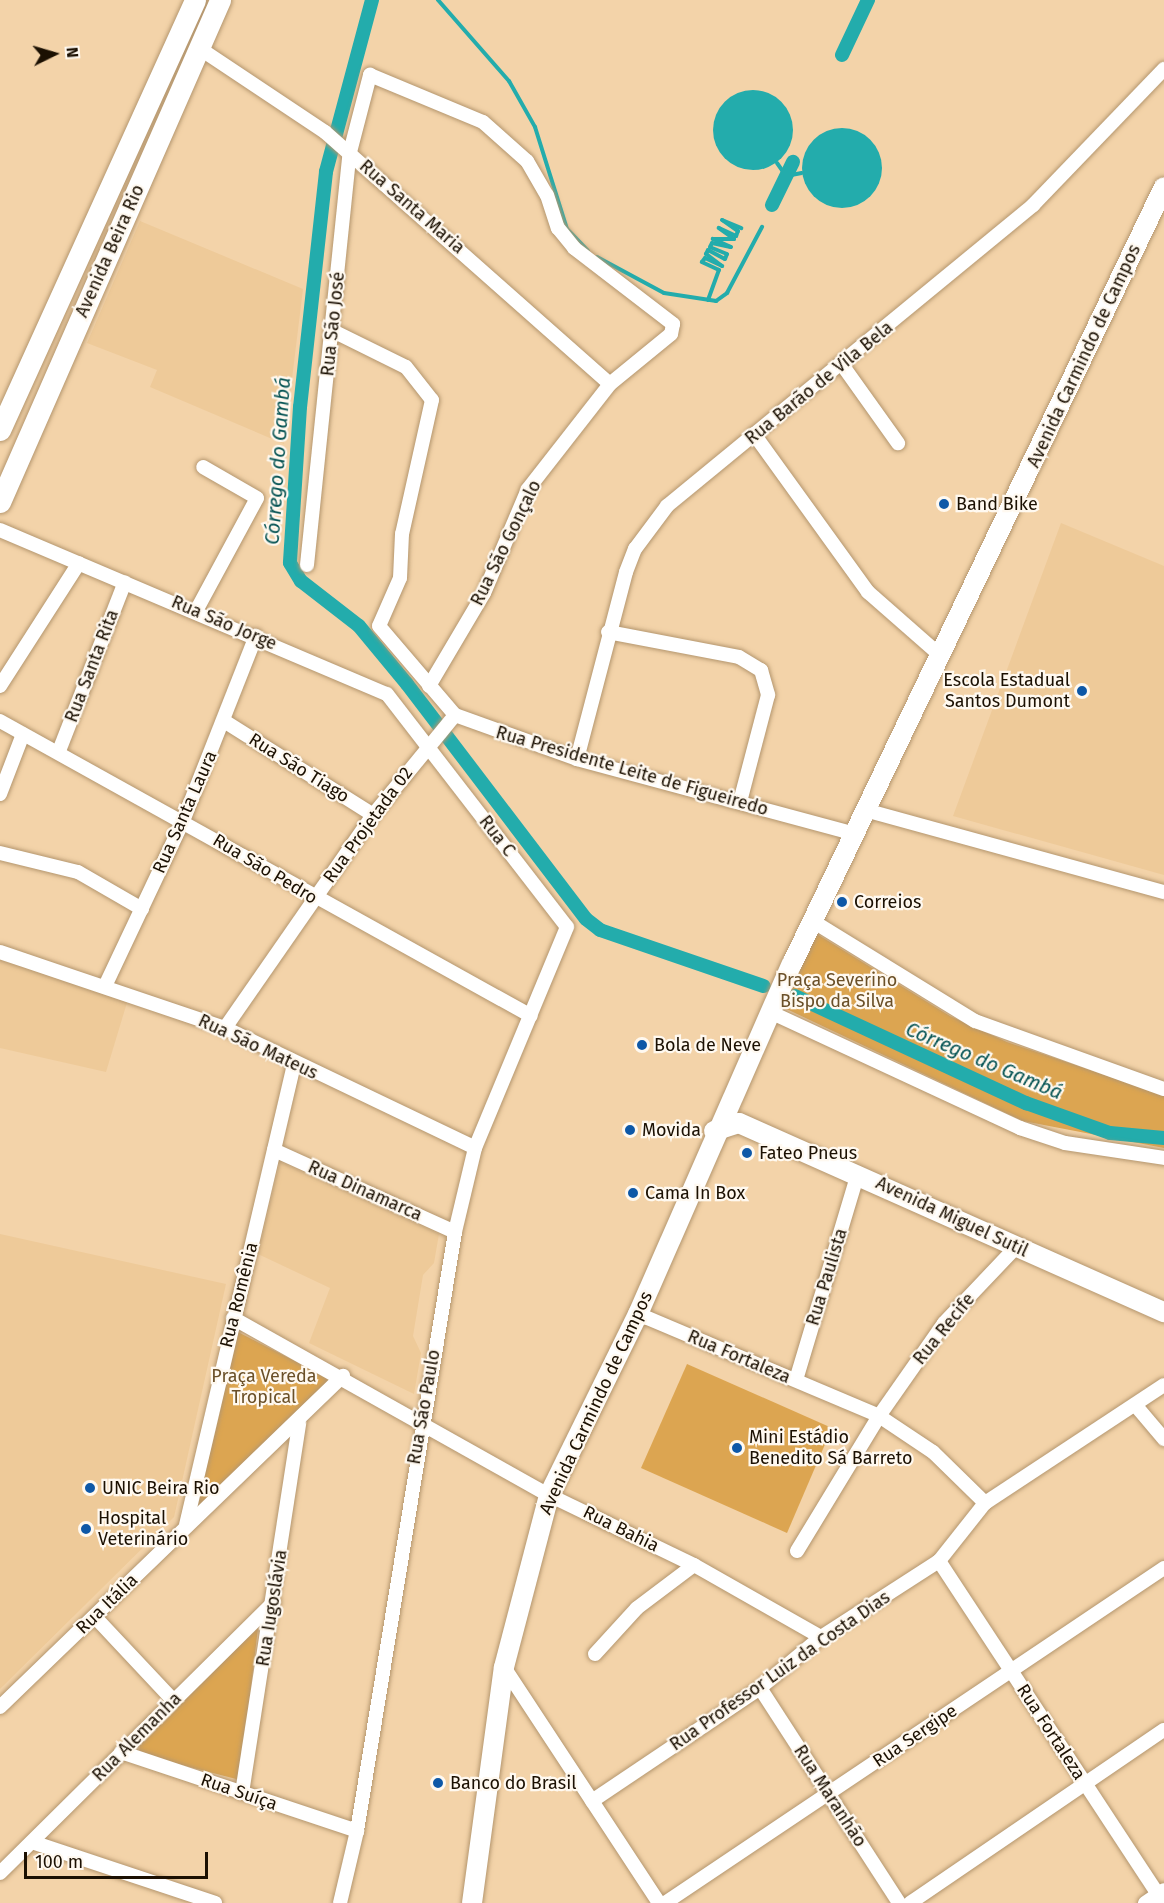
<!DOCTYPE html>
<meta charset="utf-8">
<style>
body{margin:0}
#map{position:relative;width:1164px;height:1903px;overflow:hidden;background:#f3d3a9;font-family:"Fira Sans",sans-serif}
div>[style]{position:absolute}
.built>*{inset:0;background:#eeca99}
.green>*{inset:0;background:#dca551}
.water>*{inset:0;background:#23acac}
.round{border-radius:50%}
.stream>*{height:4px;margin:-2px;padding:0 2px;transform-origin:2px;border-radius:2px;background:#23acac}
.canal>*{height:14px;margin:-7px;padding:0 7px;transform-origin:7px;border-radius:7px;background:#23acac}
.roads{filter:drop-shadow(0 0 2px #b4966e) drop-shadow(0 0 2px #b4966e)}
.minor>*{height:14px;margin:-7px;padding:0 7px;transform-origin:7px;border-radius:7px;background:#fff}
.secondary>*{height:20px;margin:-10px;padding:0 10px;transform-origin:10px;border-radius:10px;background:#fff}
.primary>*{height:21px;margin:-10.5px;padding:0 10.5px;transform-origin:10.5px;border-radius:10.5px;background:#fff}
.dots>*{width:16px;height:16px;translate:-50% -50%;box-sizing:border-box;border:3px solid #fff9f0;border-radius:50%}
span{translate:-50% -50%;white-space:nowrap;text-align:center;line-height:1.15;-webkit-text-stroke:4.5px #fff9f0;paint-order:stroke}
.street-label{font-size:18px;color:#1b1002}
.poi-label{font-size:18px;color:#1b1002}
.left{translate:0 -50%;text-align:left}
.right{translate:-100% -50%;text-align:right}
.park-label{font-size:18px;color:#6b5028}
.water-label{font-size:20px;color:#055353;font-style:italic}
.north{position:absolute;left:24px;top:24px;width:60px;height:60px;-webkit-text-stroke:4px #fff9f0;paint-order:stroke;rotate:85deg;font-size:16px;font-weight:700;line-height:24px;text-align:center;color:#1b1002}
.north::after{content:'';display:block;margin:auto;width:21px;height:27px;background:#1b1002;clip-path:polygon(50% 0,100% 100%,50% 72%,0 100%)}
.scale{position:absolute;left:24px;top:1852px;width:184px;height:27px;box-sizing:border-box;border:3px solid #1b1002;border-top:0;padding-left:8px;font-size:18px;line-height:21px;white-space:nowrap;color:#1b1002;-webkit-text-stroke:4px #fff9f0;paint-order:stroke}
</style>
<div id="map">
<div class="built">
<div style="clip-path:polygon(140px 221px,303px 289px,284px 444px,150px 387px,157px 370px,87px 343px)"></div>
<div style="clip-path:polygon(1061px 523px,1164px 566px,1164px 875px,953px 816px)"></div>
<div style="clip-path:polygon(0 959px,129px 996px,106px 1072px,0 1048px)"></div>
<div style="clip-path:polygon(280px 1162px,439px 1234px,434px 1263px,423px 1275px,413px 1336px,421px 1353px,414px 1394px,309px 1343px,330px 1288px,258px 1254px)"></div>
<div style="clip-path:polygon(0 1234px,226px 1284px,174px 1517px,0 1689px)"></div>
</div>
<div class="green">
<div style="clip-path:polygon(817px 934px,950px 1016px,1007px 1042px,1164px 1095px,1164px 1148px,1023px 1121px,778px 1005px)"></div>
<div style="clip-path:polygon(238px 1332px,330px 1379px,195px 1509px)"></div>
<div style="clip-path:polygon(687px 1364px,832px 1428px,787px 1533px,641px 1468px)"></div>
<div style="clip-path:polygon(258px 1628px,240px 1780px,139px 1754px,140px 1741px)"></div>
</div>
<div class="water">
<div class="round" style="left:713px;top:90px;width:80px;height:80px"></div>
<div class="round" style="left:802px;top:128px;width:80px;height:80px"></div>
</div>
<div class="stream">
<div style="left:438px;top:0;width:108px;rotate:48.8deg"></div>
<div style="left:509px;top:81px;width:53px;rotate:60.5deg"></div>
<div style="left:535px;top:127px;width:107px;rotate:72.6deg"></div>
<div style="left:567px;top:229px;width:30px;rotate:46deg"></div>
<div style="left:777px;top:163px;width:16px;rotate:55deg"></div>
<div style="left:786px;top:176px;width:16px;rotate:-11deg"></div>
<div style="left:597px;top:257px;width:76px;rotate:28.2deg"></div>
<div style="left:664px;top:293px;width:53px;rotate:8.7deg"></div>
<div style="left:716px;top:301px;width:14px;rotate:-36deg"></div>
<div style="left:727px;top:293px;width:75px;rotate:-62.1deg"></div>
<div style="left:708px;top:300px;width:32px;rotate:-70deg"></div>
<div style="left:719px;top:270px;width:19px;rotate:-155deg"></div>
<div style="left:702px;top:262px;width:5px;rotate:-53deg"></div>
<div style="left:705px;top:258px;width:19px;rotate:25deg"></div>
<div style="left:722px;top:266px;width:20px;rotate:-143deg"></div>
<div style="left:706px;top:254px;width:4px;rotate:-63deg"></div>
<div style="left:708px;top:250px;width:19px;rotate:28deg"></div>
<div style="left:725px;top:259px;width:5px;rotate:-68deg"></div>
<div style="left:727px;top:254px;width:18px;rotate:-158deg"></div>
<div style="left:710px;top:247px;width:4px;rotate:-63deg"></div>
<div style="left:712px;top:243px;width:19px;rotate:12deg"></div>
<div style="left:731px;top:247px;width:20px;rotate:-156deg"></div>
<div style="left:713px;top:239px;width:21px"></div>
<div style="left:734px;top:239px;width:19px;rotate:-144deg"></div>
<div style="left:719px;top:228px;width:19px;rotate:25deg"></div>
<div style="left:736px;top:236px;width:5px;rotate:-68deg"></div>
<div style="left:738px;top:231px;width:19px;rotate:-145deg"></div>
<div style="left:722px;top:220px;width:21px;rotate:23deg"></div>
</div>
<div class="canal">
<div style="left:372px;top:0;width:178px;rotate:105deg"></div>
<div style="left:326px;top:172px;width:236px;rotate:96.3deg"></div>
<div style="left:300px;top:407px;width:156px;rotate:93.7deg"></div>
<div style="left:290px;top:563px;width:21px;rotate:59deg"></div>
<div style="left:301px;top:581px;width:73px;rotate:37.8deg"></div>
<div style="left:359px;top:626px;width:75px;rotate:50.4deg"></div>
<div style="left:407px;top:684px;width:295px;rotate:52.7deg"></div>
<div style="left:586px;top:919px;width:18px;rotate:38deg"></div>
<div style="left:600px;top:930px;width:173px;rotate:18.9deg"></div>
<div style="left:842px;top:55px;width:61px;rotate:-64.7deg"></div>
<div style="left:772px;top:205px;width:48px;rotate:-64deg"></div>
<div style="left:795px;top:996px;width:255px;rotate:24.9deg"></div>
<div style="left:1026px;top:1103px;width:89px;rotate:19.7deg"></div>
<div style="left:1110px;top:1133px;width:54px;rotate:5.3deg"></div>
</div>
<div class="roads">
<div class="minor">
<div style="left:199px;top:48px;width:151px;rotate:33.7deg"></div>
<div style="left:325px;top:132px;width:380px;rotate:41.5deg"></div>
<div style="left:333px;top:331px;width:81px;rotate:26.3deg"></div>
<div style="left:406px;top:367px;width:42px;rotate:51.8deg"></div>
<div style="left:432px;top:400px;width:137px;rotate:102.6deg"></div>
<div style="left:402px;top:534px;width:44px;rotate:92.6deg"></div>
<div style="left:400px;top:578px;width:52px;rotate:113.6deg"></div>
<div style="left:379px;top:626px;width:117px;rotate:49.5deg"></div>
<div style="left:455px;top:715px;width:130px;rotate:19.8deg"></div>
<div style="left:577px;top:759px;width:288px;rotate:15.1deg"></div>
<div style="left:843px;top:366px;width:95px;rotate:54.5deg"></div>
<div style="left:754px;top:434px;width:195px;rotate:54.2deg"></div>
<div style="left:868px;top:592px;width:98px;rotate:41.3deg"></div>
<div style="left:0;top:530px;width:420px;rotate:23deg"></div>
<div style="left:387px;top:694px;width:294px;rotate:52.3deg"></div>
<div style="left:567px;top:927px;width:239px;rotate:112.6deg"></div>
<div style="left:475px;top:1148px;width:86px;rotate:103.4deg"></div>
<div style="left:455px;top:1232px;width:607px;rotate:99.29deg"></div>
<div style="left:357px;top:1831px;width:74px;rotate:103.3deg"></div>
<div style="left:307px;top:565px;width:415px;rotate:-84.1deg"></div>
<div style="left:350px;top:152px;width:80px;rotate:-75.4deg"></div>
<div style="left:370px;top:75px;width:122px;rotate:22.6deg"></div>
<div style="left:483px;top:122px;width:59px;rotate:41.6deg"></div>
<div style="left:527px;top:161px;width:39px;rotate:60deg"></div>
<div style="left:547px;top:195px;width:35px;rotate:72deg"></div>
<div style="left:558px;top:228px;width:26px;rotate:51deg"></div>
<div style="left:574px;top:248px;width:125px;rotate:37.5deg"></div>
<div style="left:673px;top:324px;width:10px;rotate:101deg"></div>
<div style="left:671px;top:334px;width:79px;rotate:140.7deg"></div>
<div style="left:610px;top:384px;width:133px;rotate:128deg"></div>
<div style="left:528px;top:489px;width:113px;rotate:112.9deg"></div>
<div style="left:484px;top:593px;width:108px;rotate:120.6deg"></div>
<div style="left:196px;top:611px;width:128px;rotate:-61.6deg"></div>
<div style="left:257px;top:498px;width:62px;rotate:-150.1deg"></div>
<div style="left:608px;top:632px;width:133px;rotate:10.8deg"></div>
<div style="left:739px;top:657px;width:26px;rotate:31deg"></div>
<div style="left:761px;top:670px;width:26px;rotate:74deg"></div>
<div style="left:768px;top:695px;width:111px;rotate:104.7deg"></div>
<div style="left:0;top:686px;width:146px;rotate:-57.3deg"></div>
<div style="left:0;top:721px;width:607px;rotate:29.05deg"></div>
<div style="left:224px;top:721px;width:176px;rotate:32.2deg"></div>
<div style="left:59px;top:751px;width:181px;rotate:-68.7deg"></div>
<div style="left:577px;top:759px;width:193px;rotate:-75.3deg"></div>
<div style="left:626px;top:572px;width:25px;rotate:-69deg"></div>
<div style="left:635px;top:549px;width:54px;rotate:-53.3deg"></div>
<div style="left:667px;top:506px;width:474px;rotate:-39.4deg"></div>
<div style="left:1033px;top:205px;width:189px;rotate:-46.1deg"></div>
<div style="left:0;top:794px;width:64px;rotate:-69deg"></div>
<div style="left:869px;top:811px;width:306px;rotate:15.4deg"></div>
<div style="left:0;top:853px;width:80px;rotate:13.7deg"></div>
<div style="left:78px;top:872px;width:74px;rotate:30deg"></div>
<div style="left:814px;top:922px;width:189px;rotate:31.6deg"></div>
<div style="left:975px;top:1021px;width:201px;rotate:19.8deg"></div>
<div style="left:0;top:952px;width:237px;rotate:18.7deg"></div>
<div style="left:225px;top:1028px;width:277px;rotate:25.6deg"></div>
<div style="left:106px;top:984px;width:180px;rotate:-64.7deg"></div>
<div style="left:183px;top:821px;width:199px;rotate:-68.5deg"></div>
<div style="left:770px;top:1012px;width:276px;rotate:24.9deg"></div>
<div style="left:1020px;top:1128px;width:47px;rotate:18.4deg"></div>
<div style="left:1065px;top:1143px;width:100px;rotate:8.6deg"></div>
<div style="left:225px;top:1028px;width:259px;rotate:-55.2deg"></div>
<div style="left:373px;top:815px;width:129px;rotate:-50.6deg"></div>
<div style="left:274px;top:1150px;width:199px;rotate:24.4deg"></div>
<div style="left:638px;top:1314px;width:262px;rotate:22.9deg"></div>
<div style="left:879px;top:1416px;width:65px;rotate:33.7deg"></div>
<div style="left:933px;top:1452px;width:73px;rotate:44.4deg"></div>
<div style="left:233px;top:1318px;width:362px;rotate:29.3deg"></div>
<div style="left:549px;top:1495px;width:161px;rotate:25.8deg"></div>
<div style="left:694px;top:1565px;width:146px;rotate:29.6deg"></div>
<div style="left:796px;top:1380px;width:216px;rotate:-73.3deg"></div>
<div style="left:1137px;top:1407px;width:42px;rotate:49.8deg"></div>
<div style="left:186px;top:1525px;width:473px;rotate:-76.8deg"></div>
<div style="left:797px;top:1551px;width:158px;rotate:-58.7deg"></div>
<div style="left:879px;top:1416px;width:113px;rotate:-55deg"></div>
<div style="left:944px;top:1323px;width:105px;rotate:-46.5deg"></div>
<div style="left:939px;top:1561px;width:409px;rotate:56.7deg"></div>
<div style="left:95px;top:1617px;width:114px;rotate:46.8deg"></div>
<div style="left:595px;top:1654px;width:62px;rotate:-47.6deg"></div>
<div style="left:637px;top:1608px;width:71px;rotate:-37deg"></div>
<div style="left:504px;top:1667px;width:282px;rotate:56.7deg"></div>
<div style="left:760px;top:1688px;width:256px;rotate:57.1deg"></div>
<div style="left:0;top:1707px;width:477px;rotate:-44deg"></div>
<div style="left:121px;top:1752px;width:249px;rotate:18.5deg"></div>
<div style="left:242px;top:1793px;width:374px;rotate:-81.2deg"></div>
<div style="left:592px;top:1801px;width:202px;rotate:-33.9deg"></div>
<div style="left:760px;top:1688px;width:80px;rotate:-39.9deg"></div>
<div style="left:821px;top:1637px;width:140px;rotate:-32.8deg"></div>
<div style="left:939px;top:1561px;width:74px;rotate:-51.6deg"></div>
<div style="left:985px;top:1503px;width:214px;rotate:-33.4deg"></div>
<div style="left:32px;top:1842px;width:193px;rotate:18.4deg"></div>
<div style="left:0;top:1873px;width:385px;rotate:-44.7deg"></div>
<div style="left:665px;top:1903px;width:601px;rotate:-33.88deg"></div>
<div style="left:910px;top:1903px;width:307px;rotate:-34.3deg"></div>
<div style="left:1145px;top:1903px;width:23px;rotate:-34deg"></div>
</div>
<div class="secondary">
<div style="left:714px;top:1131px;width:26px;rotate:-18deg"></div>
<div style="left:739px;top:1123px;width:465px;rotate:24deg"></div>
<div style="left:472px;top:1903px;width:238px;rotate:-82.3deg"></div>
<div style="left:504px;top:1667px;width:178px;rotate:-75.3deg"></div>
<div style="left:549px;top:1495px;width:202px;rotate:-63.8deg"></div>
<div style="left:638px;top:1314px;width:382px;rotate:-66.3deg"></div>
<div style="left:792px;top:964px;width:861px;rotate:-64.42deg"></div>
</div>
<div class="primary">
<div style="left:0;top:430px;width:472px;rotate:-65.6deg"></div>
<div style="left:0;top:502px;width:548px;rotate:-66.33deg"></div>
</div>
</div>
<div class="dots">
<div style="left:944px;top:504px;background:#0e58a7"></div>
<div style="left:1082px;top:691px;background:#0e58a7"></div>
<div style="left:842px;top:902px;background:#0e58a7"></div>
<div style="left:642px;top:1045px;background:#0e58a7"></div>
<div style="left:630px;top:1130px;background:#0e58a7"></div>
<div style="left:747px;top:1153px;background:#0e58a7"></div>
<div style="left:633px;top:1193px;background:#0e58a7"></div>
<div style="left:737px;top:1448px;background:#0e58a7"></div>
<div style="left:90px;top:1488px;background:#0e58a7"></div>
<div style="left:86px;top:1529px;background:#0e58a7"></div>
<div style="left:438px;top:1783px;background:#0e58a7"></div>
</div>
<div class="street-label">
<span style="left:412px;top:207px;rotate:41deg">Rua Santa Maria</span>
<span style="left:110px;top:251px;rotate:-66deg">Avenida Beira Rio</span>
<span style="left:333px;top:324px;rotate:-84deg">Rua São José</span>
<span style="left:1084px;top:356px;rotate:-65deg">Avenida Carmindo de Campos</span>
<span style="left:819px;top:383px;rotate:-39deg">Rua Barão de Vila Bela</span>
<span style="left:506px;top:543px;rotate:-64deg">Rua São Gonçalo</span>
<span style="left:224px;top:623px;rotate:23deg">Rua São Jorge</span>
<span style="left:92px;top:666px;rotate:-69deg">Rua Santa Rita</span>
<span style="left:299px;top:768px;rotate:32deg">Rua São Tiago</span>
<span style="left:632px;top:771px;rotate:16deg">Rua Presidente Leite de Figueiredo</span>
<span style="left:185px;top:812px;rotate:-66deg">Rua Santa Laura</span>
<span style="left:368px;top:825px;rotate:-54deg">Rua Projetada 02</span>
<span style="left:497px;top:836px;rotate:52deg">Rua C</span>
<span style="left:265px;top:869px;rotate:31deg">Rua São Pedro</span>
<span style="left:258px;top:1047px;rotate:25deg">Rua São Mateus</span>
<span style="left:365px;top:1191px;rotate:24deg">Rua Dinamarca</span>
<span style="left:952px;top:1217px;rotate:25deg">Avenida Miguel Sutil</span>
<span style="left:827px;top:1277px;rotate:-73deg">Rua Paulista</span>
<span style="left:239px;top:1295px;rotate:-76deg">Rua Romênia</span>
<span style="left:944px;top:1329px;rotate:-51deg">Rua Recife</span>
<span style="left:739px;top:1357px;rotate:23deg">Rua Fortaleza</span>
<span style="left:596px;top:1403px;rotate:-65deg">Avenida Carmindo de Campos</span>
<span style="left:424px;top:1407px;rotate:-80deg">Rua São Paulo</span>
<span style="left:621px;top:1529px;rotate:26deg">Rua Bahia</span>
<span style="left:107px;top:1604px;rotate:-44deg">Rua Itália</span>
<span style="left:272px;top:1608px;rotate:-81deg">Rua Iugoslávia</span>
<span style="left:780px;top:1671px;rotate:-35deg">Rua Professor Luiz da Costa Dias</span>
<span style="left:1051px;top:1732px;rotate:57deg">Rua Fortaleza</span>
<span style="left:915px;top:1736px;rotate:-34deg">Rua Sergipe</span>
<span style="left:137px;top:1737px;rotate:-45deg">Rua Alemanha</span>
<span style="left:239px;top:1792px;rotate:19deg">Rua Suíça</span>
<span style="left:830px;top:1796px;rotate:57deg">Rua Maranhão</span>
</div>
<div class="poi-label">
<span class="left" style="left:956px;top:504px">Band Bike</span>
<span class="right" style="left:1070px;top:691px">Escola Estadual<br>Santos Dumont</span>
<span class="left" style="left:854px;top:902px">Correios</span>
<span class="left" style="left:654px;top:1045px">Bola de Neve</span>
<span class="left" style="left:642px;top:1130px">Movida</span>
<span class="left" style="left:759px;top:1153px">Fateo Pneus</span>
<span class="left" style="left:645px;top:1193px">Cama In Box</span>
<span class="left" style="left:749px;top:1448px">Mini Estádio<br>Benedito Sá Barreto</span>
<span class="left" style="left:102px;top:1488px">UNIC Beira Rio</span>
<span class="left" style="left:98px;top:1529px">Hospital<br>Veterinário</span>
<span class="left" style="left:450px;top:1783px">Banco do Brasil</span>
</div>
<div class="park-label">
<span style="left:837px;top:991px">Praça Severino<br>Bispo da Silva</span>
<span style="left:264px;top:1387px">Praça Vereda<br>Tropical</span>
</div>
<div class="water-label">
<span style="left:278px;top:461px;rotate:-86deg">Córrego do Gambá</span>
<span style="left:984px;top:1061px;rotate:23deg">Córrego do Gambá</span>
</div>
<div class="north">N</div>
<div class="scale">100 m</div>
</div>
